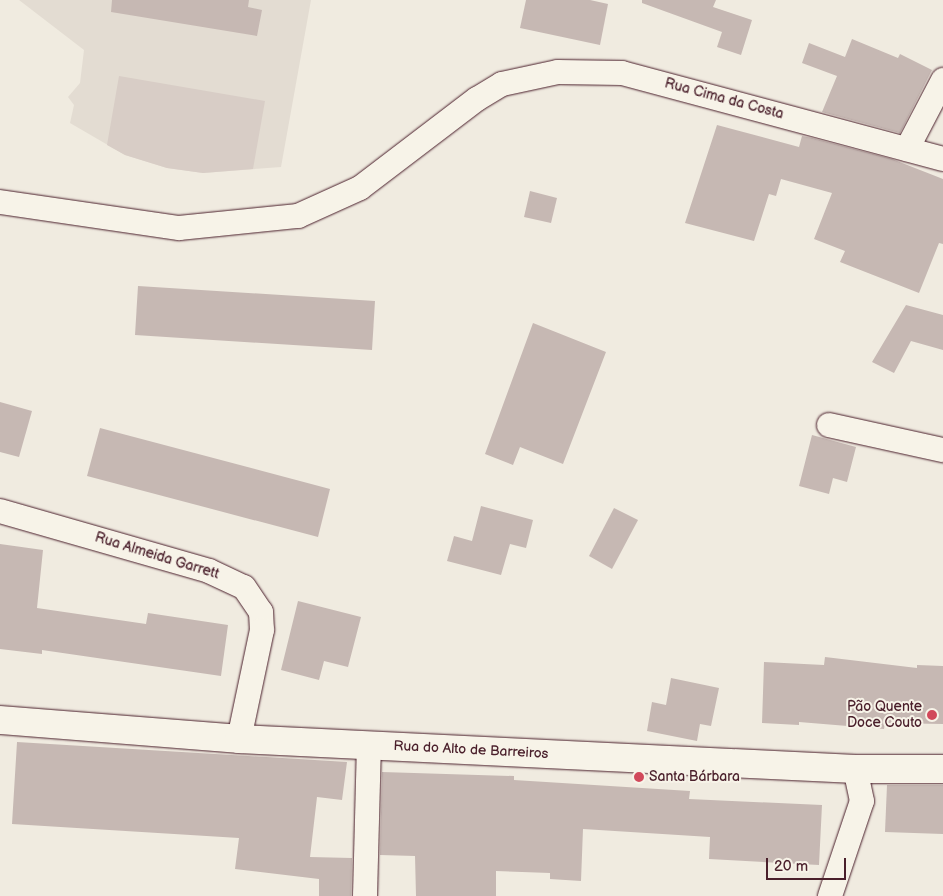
<!DOCTYPE html>
<meta charset="utf-8">
<style>
body{margin:0}
#map{position:relative;width:943px;height:896px;overflow:hidden;background:#f0ebe0;font-family:"Balsamiq Sans",sans-serif}
div>[style]{position:absolute}
.built>*{inset:0;background:#e3dcd2}
.green>*{inset:0;background:#d8cdc6}
.building>*{inset:0;background:#c6b8b3}
.roads{filter:drop-shadow(0 0 1px #4a1f2b) drop-shadow(0 0 1px #4a1f2b)}
.minor>*{height:24px;margin:-12px;padding:0 12px;transform-origin:12px;border-radius:12px;background:#f7f3e8}
.tertiary>*{height:28px;margin:-14px;padding:0 14px;transform-origin:14px;border-radius:14px;background:#f7f3e8}
.dots>*{width:14px;height:14px;translate:-50% -50%;box-sizing:border-box;border:2px solid #f7f3e8;border-radius:50%}
span{translate:-50% -50%;white-space:nowrap;text-align:center;line-height:1.15;-webkit-text-stroke:4px #f7f3e8;paint-order:stroke}
.street-label{font-size:14px;color:#4a1f2b}
.poi-label{font-size:14px;color:#4a1f2b}
.right{translate:-100% -50%;text-align:right}
.left{translate:0 -50%;text-align:left}
.scale{position:absolute;left:766px;top:858px;width:80px;height:22px;box-sizing:border-box;border:2px solid #4a1f2b;border-top:0;padding-left:6px;font-size:15px;line-height:18px;white-space:nowrap;color:#4a1f2b;-webkit-text-stroke:4px #f7f3e8;paint-order:stroke}
</style>
<div id="map">
<div class="built">
<div style="clip-path:polygon(19px 0,311px 0,281px 167px,203px 173px,167px 168px,125px 155px,70px 123px,74px 105px,68px 97px,80px 83px,84px 50px)"></div>
</div>
<div class="green">
<div style="clip-path:polygon(119px 76px,265px 101px,253px 169px,203px 173px,167px 168px,125px 155px,107px 145px)"></div>
</div>
<div class="building">
<div style="clip-path:polygon(112px 0,249px 0,248px 7px,262px 10px,257px 36px,111px 12px)"></div>
<div style="clip-path:polygon(526px 0,590px 0,608px 4px,600px 45px,520px 28px)"></div>
<div style="clip-path:polygon(642px 0,716px 0,713px 7px,752px 20px,741px 55px,717px 47px,722px 32px,642px 3px)"></div>
<div style="clip-path:polygon(852px 39px,898px 58px,900px 54px,932px 70px,900px 133px,822px 112px,837px 76px,802px 63px,809px 43px,845px 57px)"></div>
<div style="clip-path:polygon(717px 125px,799px 147px,802px 136px,812px 138px,892px 159px,943px 179px,943px 244px,939px 243px,919px 293px,840px 262px,845px 251px,814px 239px,832px 193px,781px 179px,776px 196px,769px 194px,754px 241px,685px 223px)"></div>
<div style="clip-path:polygon(530px 191px,557px 198px,551px 223px,524px 217px)"></div>
<div style="clip-path:polygon(138px 286px,375px 301px,372px 350px,135px 335px)"></div>
<div style="clip-path:polygon(906px 305px,943px 315px,943px 350px,911px 341px,894px 373px,872px 362px)"></div>
<div style="clip-path:polygon(533px 323px,606px 352px,563px 464px,520px 447px,513px 465px,485px 454px)"></div>
<div style="clip-path:polygon(0 402px,32px 411px,19px 457px,0 452px)"></div>
<div style="clip-path:polygon(100px 428px,330px 489px,318px 537px,87px 476px)"></div>
<div style="clip-path:polygon(812px 435px,856px 447px,847px 482px,833px 478px,829px 494px,799px 486px)"></div>
<div style="clip-path:polygon(481px 506px,533px 520px,526px 548px,510px 544px,501px 575px,447px 561px,454px 536px,472px 541px)"></div>
<div style="clip-path:polygon(614px 508px,638px 520px,612px 569px,589px 556px)"></div>
<div style="clip-path:polygon(0 544px,43px 550px,37px 608px,146px 624px,148px 613px,228px 625px,221px 676px,42px 650px,42px 654px,0 649px)"></div>
<div style="clip-path:polygon(298px 601px,361px 617px,348px 667px,324px 661px,319px 680px,281px 670px)"></div>
<div style="clip-path:polygon(825px 657px,917px 668px,917px 665px,943px 666px,943px 724px,885px 723px,884px 729px,799px 722px,799px 725px,762px 723px,764px 662px,824px 665px)"></div>
<div style="clip-path:polygon(671px 678px,719px 688px,711px 726px,700px 724px,697px 741px,647px 731px,652px 702px,666px 705px)"></div>
<div style="clip-path:polygon(17px 742px,347px 762px,342px 800px,317px 797px,310px 857px,352px 858px,351px 896px,319px 896px,319px 879px,235px 869px,239px 838px,12px 824px)"></div>
<div style="clip-path:polygon(382px 772px,514px 776px,514px 780px,690px 791px,689px 799px,822px 805px,819px 865px,709px 859px,710px 837px,583px 829px,581px 881px,550px 879px,550px 873px,496px 871px,496px 896px,416px 896px,415px 856px,380px 855px)"></div>
<div style="clip-path:polygon(887px 785px,943px 785px,943px 834px,885px 832px)"></div>
</div>
<div class="roads">
<div class="minor">
<div style="left:907px;top:149px;width:78px;rotate:-62.4deg"></div>
<div style="left:0;top:202px;width:181px;rotate:8.3deg"></div>
<div style="left:179px;top:228px;width:120px;rotate:-5.8deg"></div>
<div style="left:298px;top:216px;width:68px;rotate:-24.3deg"></div>
<div style="left:360px;top:188px;width:147px;rotate:-37.3deg"></div>
<div style="left:477px;top:99px;width:29px;rotate:-31deg"></div>
<div style="left:502px;top:84px;width:57px;rotate:-12.1deg"></div>
<div style="left:558px;top:72px;width:64px;rotate:0.9deg"></div>
<div style="left:622px;top:73px;width:332px;rotate:15deg"></div>
<div style="left:829px;top:425px;width:117px;rotate:12.4deg"></div>
<div style="left:0;top:511px;width:217px;rotate:16deg"></div>
<div style="left:209px;top:571px;width:38px;rotate:25deg"></div>
<div style="left:244px;top:587px;width:30px;rotate:56deg"></div>
<div style="left:261px;top:612px;width:18px;rotate:87deg"></div>
<div style="left:262px;top:630px;width:111px;rotate:101.9deg"></div>
<div style="left:365px;top:896px;width:150px;rotate:-88.5deg"></div>
<div style="left:830px;top:896px;width:100px;rotate:-71.4deg"></div>
<div style="left:862px;top:801px;width:33px;rotate:-102deg"></div>
</div>
<div class="tertiary">
<div style="left:0;top:720px;width:240px;rotate:4.5deg"></div>
<div style="left:239px;top:739px;width:617px;rotate:2.79deg"></div>
<div style="left:855px;top:769px;width:88px"></div>
</div>
</div>
<div class="dots">
<div style="left:932px;top:715px;background:#d1495b"></div>
<div style="left:639px;top:777px;background:#d1495b"></div>
</div>
<div class="street-label">
<span style="left:724px;top:99px;rotate:15deg">Rua Cima da Costa</span>
<span style="left:157px;top:556px;rotate:17deg">Rua Almeida Garrett</span>
<span style="left:471px;top:750px;rotate:3deg">Rua do Alto de Barreiros</span>
</div>
<div class="poi-label">
<span class="right" style="left:922px;top:715px">Pão Quente<br>Doce Couto</span>
<span class="left" style="left:649px;top:777px">Santa Bárbara</span>
</div>
<div class="scale">20 m</div>
</div>
